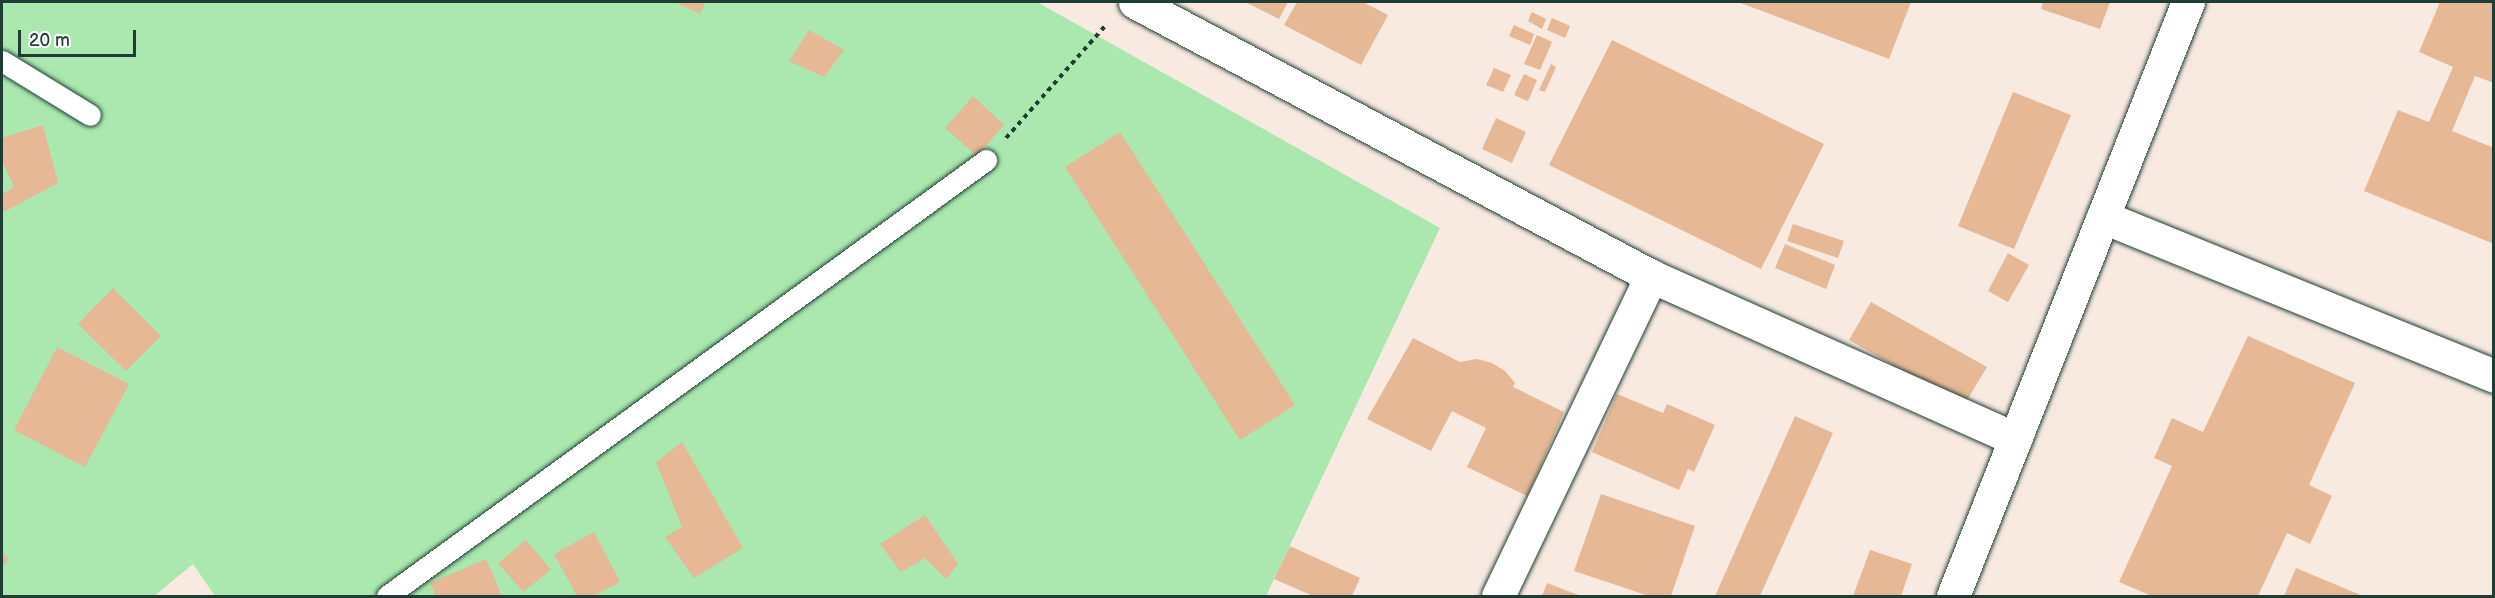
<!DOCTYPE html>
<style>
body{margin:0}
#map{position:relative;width:2495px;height:598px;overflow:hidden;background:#f8eae0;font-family:"Balsamiq Sans",sans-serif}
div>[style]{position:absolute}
.green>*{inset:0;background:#aae8af}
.building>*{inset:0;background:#e6b896}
.path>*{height:4px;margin-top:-2px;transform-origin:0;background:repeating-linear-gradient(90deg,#1f3d34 0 4.5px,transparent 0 9px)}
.roads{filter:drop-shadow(0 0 2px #1f3d34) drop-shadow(0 0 2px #1f3d34)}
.service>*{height:21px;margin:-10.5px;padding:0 10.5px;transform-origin:10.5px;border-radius:10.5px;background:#fff}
.minor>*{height:33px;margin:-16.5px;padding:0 16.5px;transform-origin:16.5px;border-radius:16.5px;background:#fff}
.primary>*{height:33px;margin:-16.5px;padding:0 16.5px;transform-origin:16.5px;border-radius:16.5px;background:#fff}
span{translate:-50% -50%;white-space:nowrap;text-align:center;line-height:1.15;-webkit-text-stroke:5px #fff;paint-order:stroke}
.frame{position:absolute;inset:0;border:3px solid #1f3d34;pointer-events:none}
.scale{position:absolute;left:18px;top:30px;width:118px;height:27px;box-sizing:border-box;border:3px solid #1f3d34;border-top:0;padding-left:8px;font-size:18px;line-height:21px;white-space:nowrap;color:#1f3d34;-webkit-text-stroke:4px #fff;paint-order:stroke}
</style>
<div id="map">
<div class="green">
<div style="clip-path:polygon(2px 2px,1037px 2px,1440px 228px,1266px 596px,215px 596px,193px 564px,154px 596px,2px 596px)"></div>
</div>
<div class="building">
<div style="clip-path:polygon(675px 2px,705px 2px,700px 14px)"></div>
<div style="clip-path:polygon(1245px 2px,1288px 2px,1279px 19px)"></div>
<div style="clip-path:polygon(1297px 2px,1363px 2px,1388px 15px,1361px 65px,1284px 25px)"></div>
<div style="clip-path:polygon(1738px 2px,1911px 2px,1889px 59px)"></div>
<div style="clip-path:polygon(2043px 2px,2110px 2px,2100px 29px,2041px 9px)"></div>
<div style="clip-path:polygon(2440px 2px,2494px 2px,2494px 83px,2475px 76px,2452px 131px,2494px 148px,2494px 244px,2364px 191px,2398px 110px,2429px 122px,2453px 67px,2419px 52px)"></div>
<div style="clip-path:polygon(1532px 12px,1546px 19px,1542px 29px,1528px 21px)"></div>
<div style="clip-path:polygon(1552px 18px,1570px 26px,1565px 38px,1547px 30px)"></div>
<div style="clip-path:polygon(1514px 25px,1534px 34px,1530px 45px,1509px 36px)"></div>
<div style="clip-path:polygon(809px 30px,844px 50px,824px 77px,789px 61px)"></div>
<div style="clip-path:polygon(1537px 35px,1552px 42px,1540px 70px,1524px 64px)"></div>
<div style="clip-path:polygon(1612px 40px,1824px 144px,1761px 269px,1549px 165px)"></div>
<div style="clip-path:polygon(1551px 64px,1556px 67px,1545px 92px,1539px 90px)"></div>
<div style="clip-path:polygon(1494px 68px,1511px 75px,1503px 92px,1486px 85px)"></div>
<div style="clip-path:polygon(1524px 74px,1537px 80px,1528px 101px,1514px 95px)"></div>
<div style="clip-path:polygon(2013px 92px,2071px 115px,2014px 249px,1958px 226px)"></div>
<div style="clip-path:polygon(973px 96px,1004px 125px,977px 156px,945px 128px)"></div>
<div style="clip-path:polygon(1496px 118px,1526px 132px,1512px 163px,1482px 149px)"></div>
<div style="clip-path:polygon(43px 125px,58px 183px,2px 213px,2px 194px,14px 187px,2px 160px,2px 138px)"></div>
<div style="clip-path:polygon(1120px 132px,1295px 405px,1240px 440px,1065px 167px)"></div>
<div style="clip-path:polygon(1793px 224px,1844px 241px,1838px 258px,1787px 241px)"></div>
<div style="clip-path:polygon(1785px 244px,1835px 265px,1826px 289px,1775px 268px)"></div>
<div style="clip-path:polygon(2008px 253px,2029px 265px,2008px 302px,1988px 291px)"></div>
<div style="clip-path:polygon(113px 288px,161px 336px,126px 371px,78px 324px)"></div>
<div style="clip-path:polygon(1871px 302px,1987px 367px,1964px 405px,1849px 340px)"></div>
<div style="clip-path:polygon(2248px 336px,2355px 383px,2309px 485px,2332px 496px,2310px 544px,2287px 533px,2258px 596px,2152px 596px,2119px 582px,2172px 466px,2154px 458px,2172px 418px,2203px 432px)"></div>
<div style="clip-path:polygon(1413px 338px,1460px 362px,1477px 359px,1492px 363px,1505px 371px,1515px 383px,1513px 387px,1564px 412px,1527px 496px,1467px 467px,1486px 428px,1452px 411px,1431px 451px,1367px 419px)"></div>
<div style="clip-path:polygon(57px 347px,129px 384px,85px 467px,14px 430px)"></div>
<div style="clip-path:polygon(1617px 394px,1663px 413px,1667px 404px,1715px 425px,1694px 472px,1688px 469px,1679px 490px,1592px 452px)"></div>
<div style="clip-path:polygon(1795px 416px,1833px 433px,1760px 596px,1715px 596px)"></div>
<div style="clip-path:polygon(682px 442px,743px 548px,694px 578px,665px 537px,682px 527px,656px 462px)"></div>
<div style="clip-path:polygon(1601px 494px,1695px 526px,1671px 596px,1649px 596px,1574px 571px)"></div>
<div style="clip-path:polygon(925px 515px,958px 564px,946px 579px,925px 558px,901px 572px,880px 544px)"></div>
<div style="clip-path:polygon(594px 532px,620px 582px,593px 596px,577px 596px,554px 554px)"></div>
<div style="clip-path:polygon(526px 540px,551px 570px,523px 592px,498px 563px)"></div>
<div style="clip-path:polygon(1290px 546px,1360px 578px,1352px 596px,1313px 596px,1274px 579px)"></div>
<div style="clip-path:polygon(2px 550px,8px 560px,2px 567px)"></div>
<div style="clip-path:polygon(1870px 550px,1912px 564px,1901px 596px,1853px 596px)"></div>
<div style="clip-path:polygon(486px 559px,502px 596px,436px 596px,430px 583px)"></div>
<div style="clip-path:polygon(2296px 568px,2363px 596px,2284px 596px)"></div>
<div style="clip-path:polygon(1547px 583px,1581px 596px,1542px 596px)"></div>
</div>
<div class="path">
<div style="left:1006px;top:138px;width:151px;rotate:-48.5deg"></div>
</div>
<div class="roads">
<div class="service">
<div style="left:2px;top:61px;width:103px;rotate:31.5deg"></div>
<div style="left:387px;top:596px;width:741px;rotate:-36.05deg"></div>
</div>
<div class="minor">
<div style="left:1135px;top:2px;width:584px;rotate:27.97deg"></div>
<div style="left:1651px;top:276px;width:399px;rotate:24.1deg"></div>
<div style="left:2103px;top:217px;width:422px;rotate:22.1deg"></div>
<div style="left:1498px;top:596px;width:355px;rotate:-64.4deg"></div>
</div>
<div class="primary">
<div style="left:1953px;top:596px;width:639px;rotate:-68.42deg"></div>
</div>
</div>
<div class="frame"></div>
<div class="scale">20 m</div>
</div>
